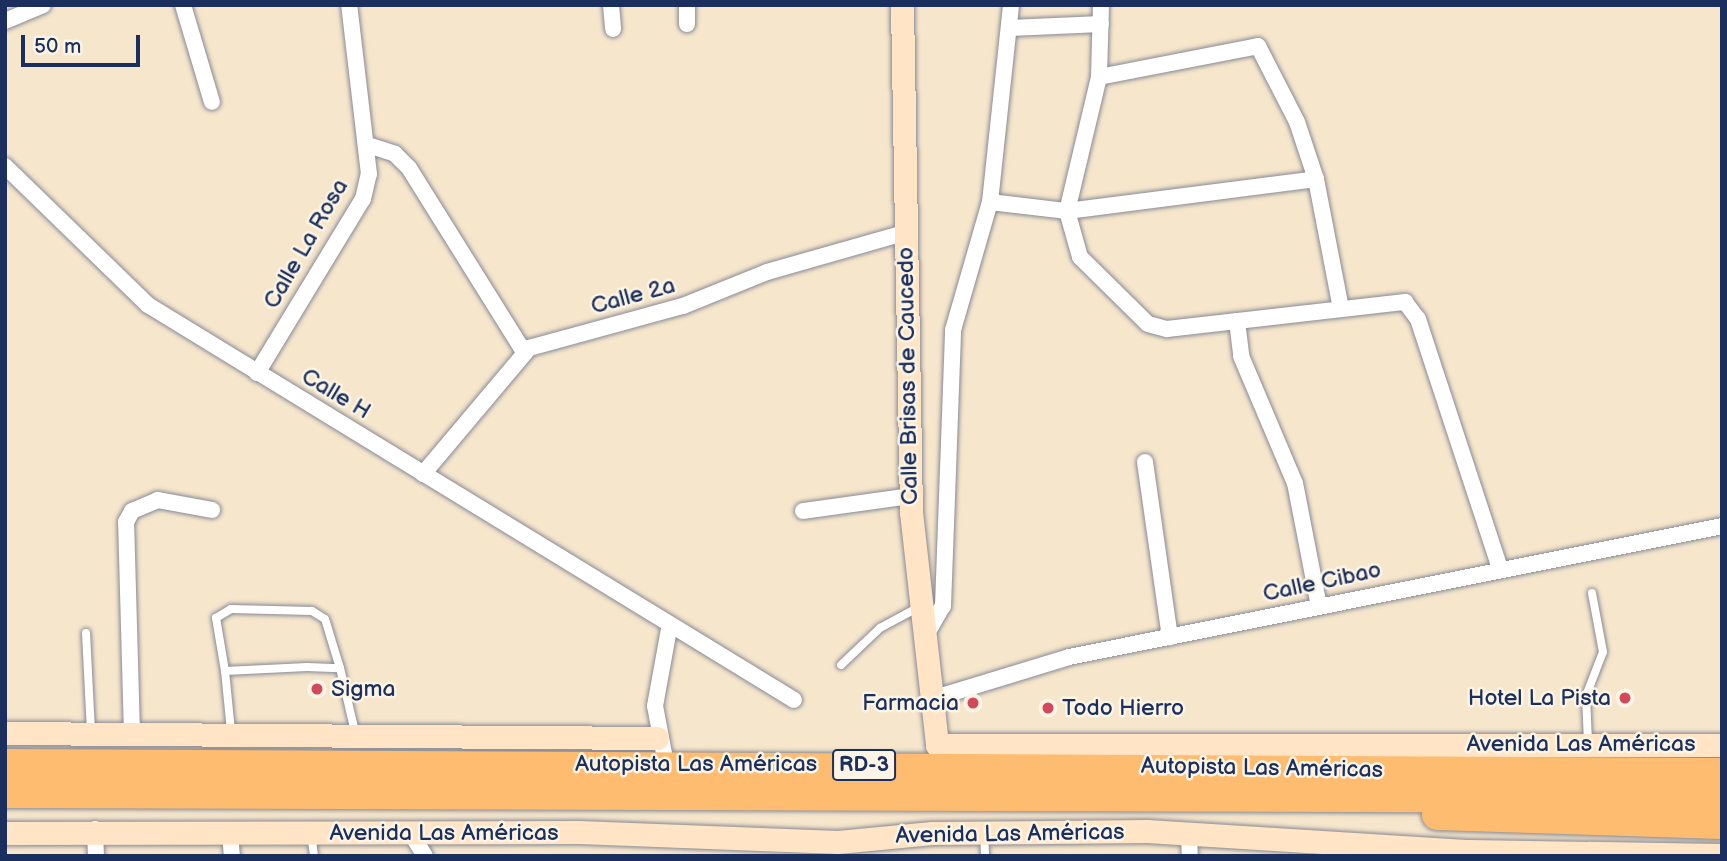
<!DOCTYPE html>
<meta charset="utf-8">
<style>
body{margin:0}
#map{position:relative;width:1727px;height:861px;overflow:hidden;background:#f6e6cc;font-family:"Balsamiq Sans",sans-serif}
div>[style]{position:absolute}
.roads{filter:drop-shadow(0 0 2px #888a95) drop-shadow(0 0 2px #888a95)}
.lane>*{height:8px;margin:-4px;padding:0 4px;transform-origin:4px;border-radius:4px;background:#fff}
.street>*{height:16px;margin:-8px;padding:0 8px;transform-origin:8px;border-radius:8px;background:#fff}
.secondary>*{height:23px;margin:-11.5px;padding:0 11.5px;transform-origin:11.5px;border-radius:11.5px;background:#ffe4c6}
.highway>*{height:30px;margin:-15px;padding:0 15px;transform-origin:15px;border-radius:15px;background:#febc70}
.dots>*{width:19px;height:19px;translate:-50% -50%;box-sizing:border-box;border:4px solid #fcf5e5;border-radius:50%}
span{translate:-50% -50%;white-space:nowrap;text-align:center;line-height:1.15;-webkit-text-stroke:5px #fcf5e5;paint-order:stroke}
.shield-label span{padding:2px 5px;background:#fcf5e5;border:2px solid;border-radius:5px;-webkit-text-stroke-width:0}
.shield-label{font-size:21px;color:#1b2f5e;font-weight:700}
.street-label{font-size:23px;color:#1b2f5e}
.poi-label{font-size:23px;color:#1b2f5e}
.left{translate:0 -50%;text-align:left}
.right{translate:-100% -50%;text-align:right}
.frame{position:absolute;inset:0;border:7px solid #1b2f5e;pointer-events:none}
.scale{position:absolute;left:21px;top:35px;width:119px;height:32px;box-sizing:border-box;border:4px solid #1b2f5e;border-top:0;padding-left:9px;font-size:21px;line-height:24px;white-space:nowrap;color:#1b2f5e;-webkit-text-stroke:5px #fcf5e5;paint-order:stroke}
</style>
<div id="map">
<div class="roads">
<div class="lane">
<div style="left:86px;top:633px;width:99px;rotate:87.1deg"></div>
<div style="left:841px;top:665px;width:54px;rotate:-43.5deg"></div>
<div style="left:880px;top:628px;width:44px;rotate:-28.3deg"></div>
<div style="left:225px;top:671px;width:54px;rotate:-99.6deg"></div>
<div style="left:216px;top:618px;width:17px;rotate:-31deg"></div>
<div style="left:231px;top:609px;width:81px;rotate:1.4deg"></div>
<div style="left:312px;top:611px;width:15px;rotate:32deg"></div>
<div style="left:325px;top:619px;width:51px;rotate:73deg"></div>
<div style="left:231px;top:731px;width:60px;rotate:-95.7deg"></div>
<div style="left:225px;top:671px;width:82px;rotate:-2.8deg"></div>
<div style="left:307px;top:667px;width:33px;rotate:2deg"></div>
<div style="left:340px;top:668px;width:66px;rotate:76.8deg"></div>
<div style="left:1588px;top:742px;width:46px;rotate:-92.5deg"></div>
<div style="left:1586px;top:696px;width:47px;rotate:-68.9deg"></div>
<div style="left:1603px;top:652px;width:60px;rotate:-100.6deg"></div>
<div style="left:311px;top:834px;width:22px;rotate:82deg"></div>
<div style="left:984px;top:834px;width:22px;rotate:87deg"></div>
</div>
<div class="street">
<div style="left:183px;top:5px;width:101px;rotate:73.4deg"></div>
<div style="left:611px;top:5px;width:24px;rotate:85deg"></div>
<div style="left:687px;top:5px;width:19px;rotate:90deg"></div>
<div style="left:1101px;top:5px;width:72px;rotate:91.6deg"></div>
<div style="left:1099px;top:77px;width:138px;rotate:103.4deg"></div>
<div style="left:1067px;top:211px;width:48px;rotate:74.2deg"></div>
<div style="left:1080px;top:257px;width:95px;rotate:44.6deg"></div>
<div style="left:1148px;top:324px;width:20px;rotate:15deg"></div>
<div style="left:1167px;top:329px;width:240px;rotate:-6.5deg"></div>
<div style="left:1405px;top:302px;width:21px;rotate:53deg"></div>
<div style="left:1418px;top:319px;width:263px;rotate:71.8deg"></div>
<div style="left:5px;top:21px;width:41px;rotate:-22.8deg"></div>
<div style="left:1010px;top:28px;width:91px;rotate:-2.5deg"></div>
<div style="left:1099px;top:77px;width:162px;rotate:-11deg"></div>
<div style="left:1258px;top:46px;width:85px;rotate:62.8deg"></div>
<div style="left:1297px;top:122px;width:60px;rotate:71.6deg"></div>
<div style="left:1316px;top:179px;width:132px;rotate:79.1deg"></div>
<div style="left:368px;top:145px;width:28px;rotate:18deg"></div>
<div style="left:395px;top:154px;width:20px;rotate:45deg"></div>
<div style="left:409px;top:168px;width:217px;rotate:58deg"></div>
<div style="left:5px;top:166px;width:199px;rotate:44.2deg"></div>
<div style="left:148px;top:305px;width:757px;rotate:31.44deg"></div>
<div style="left:990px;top:202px;width:78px;rotate:6.7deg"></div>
<div style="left:1067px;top:211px;width:251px;rotate:-7.3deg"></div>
<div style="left:1237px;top:321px;width:35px;rotate:83deg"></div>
<div style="left:1241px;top:356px;width:138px;rotate:67deg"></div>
<div style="left:1295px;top:483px;width:125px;rotate:79deg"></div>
<div style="left:257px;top:373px;width:204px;rotate:-58.7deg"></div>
<div style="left:363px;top:199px;width:26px;rotate:-77deg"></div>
<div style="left:369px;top:174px;width:170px;rotate:-96.7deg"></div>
<div style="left:1145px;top:462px;width:177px;rotate:81.9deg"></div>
<div style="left:423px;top:474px;width:165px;rotate:-49.9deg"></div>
<div style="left:529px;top:348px;width:160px;rotate:-15.3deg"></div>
<div style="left:683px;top:306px;width:91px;rotate:-22deg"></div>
<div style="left:767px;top:272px;width:142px;rotate:-15.9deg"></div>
<div style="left:803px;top:511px;width:109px;rotate:-7.9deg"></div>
<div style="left:926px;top:635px;width:34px;rotate:-60deg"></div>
<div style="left:943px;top:606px;width:276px;rotate:-87.9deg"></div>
<div style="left:953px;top:330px;width:133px;rotate:-73.9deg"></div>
<div style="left:990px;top:202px;width:198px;rotate:-83.9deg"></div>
<div style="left:935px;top:698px;width:140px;rotate:-17deg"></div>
<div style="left:1069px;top:657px;width:666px;rotate:-11.34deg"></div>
<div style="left:132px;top:734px;width:212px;rotate:-91.6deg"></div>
<div style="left:126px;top:522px;width:13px;rotate:-61deg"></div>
<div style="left:132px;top:511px;width:28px;rotate:-23deg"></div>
<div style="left:158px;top:500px;width:55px;rotate:10.5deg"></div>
<div style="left:666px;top:764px;width:59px;rotate:-100.7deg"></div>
<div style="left:655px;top:706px;width:78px;rotate:-79.7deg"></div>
<div style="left:95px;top:829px;width:27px;rotate:88deg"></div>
<div style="left:410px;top:832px;width:28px;rotate:58deg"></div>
<div style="left:1189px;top:833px;width:23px;rotate:88deg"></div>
<div style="left:230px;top:834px;width:22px;rotate:85deg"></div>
</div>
<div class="secondary">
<div style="left:902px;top:5px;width:507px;rotate:88.98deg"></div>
<div style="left:911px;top:512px;width:234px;rotate:83.6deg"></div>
<div style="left:937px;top:745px;width:785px"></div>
<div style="left:5px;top:733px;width:652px;rotate:0.44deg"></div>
<div style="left:5px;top:833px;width:574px;rotate:-0.1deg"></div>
<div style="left:579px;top:832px;width:259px;rotate:2.2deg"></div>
<div style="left:838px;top:842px;width:94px;rotate:-5.5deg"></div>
<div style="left:932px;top:833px;width:215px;rotate:-0.5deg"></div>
<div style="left:1147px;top:831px;width:323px;rotate:3.6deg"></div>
<div style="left:1469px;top:851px;width:253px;rotate:0.9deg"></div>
</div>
<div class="highway">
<div style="left:5px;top:764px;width:1717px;rotate:0.3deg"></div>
<div style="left:5px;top:793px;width:1717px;rotate:0.17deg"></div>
<div style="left:1437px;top:815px;width:285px;rotate:1.8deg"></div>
</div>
</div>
<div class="dots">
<div style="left:317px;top:689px;background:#d1495b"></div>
<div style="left:1625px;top:698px;background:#d1495b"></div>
<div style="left:973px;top:703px;background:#d1495b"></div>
<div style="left:1048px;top:708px;background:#d1495b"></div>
</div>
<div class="shield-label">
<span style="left:864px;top:765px">RD-3</span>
</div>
<div class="street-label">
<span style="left:306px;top:244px;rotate:-60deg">Calle La Rosa</span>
<span style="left:633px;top:296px;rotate:-15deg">Calle 2a</span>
<span style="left:908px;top:376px;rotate:-91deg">Calle Brisas de Caucedo</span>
<span style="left:336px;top:394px;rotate:31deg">Calle H</span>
<span style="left:1322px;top:582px;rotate:-12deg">Calle Cibao</span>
<span style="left:1581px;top:744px">Avenida Las Américas</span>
<span style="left:696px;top:764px">Autopista Las Américas</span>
<span style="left:1262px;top:768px;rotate:1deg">Autopista Las Américas</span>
<span style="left:444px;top:833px">Avenida Las Américas</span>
<span style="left:1010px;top:834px;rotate:-1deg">Avenida Las Américas</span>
</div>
<div class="poi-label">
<span class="left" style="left:331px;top:689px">Sigma</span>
<span class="right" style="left:1611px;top:698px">Hotel La Pista</span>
<span class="right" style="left:959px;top:703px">Farmacia</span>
<span class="left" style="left:1062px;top:708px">Todo Hierro</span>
</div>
<div class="frame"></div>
<div class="scale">50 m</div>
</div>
